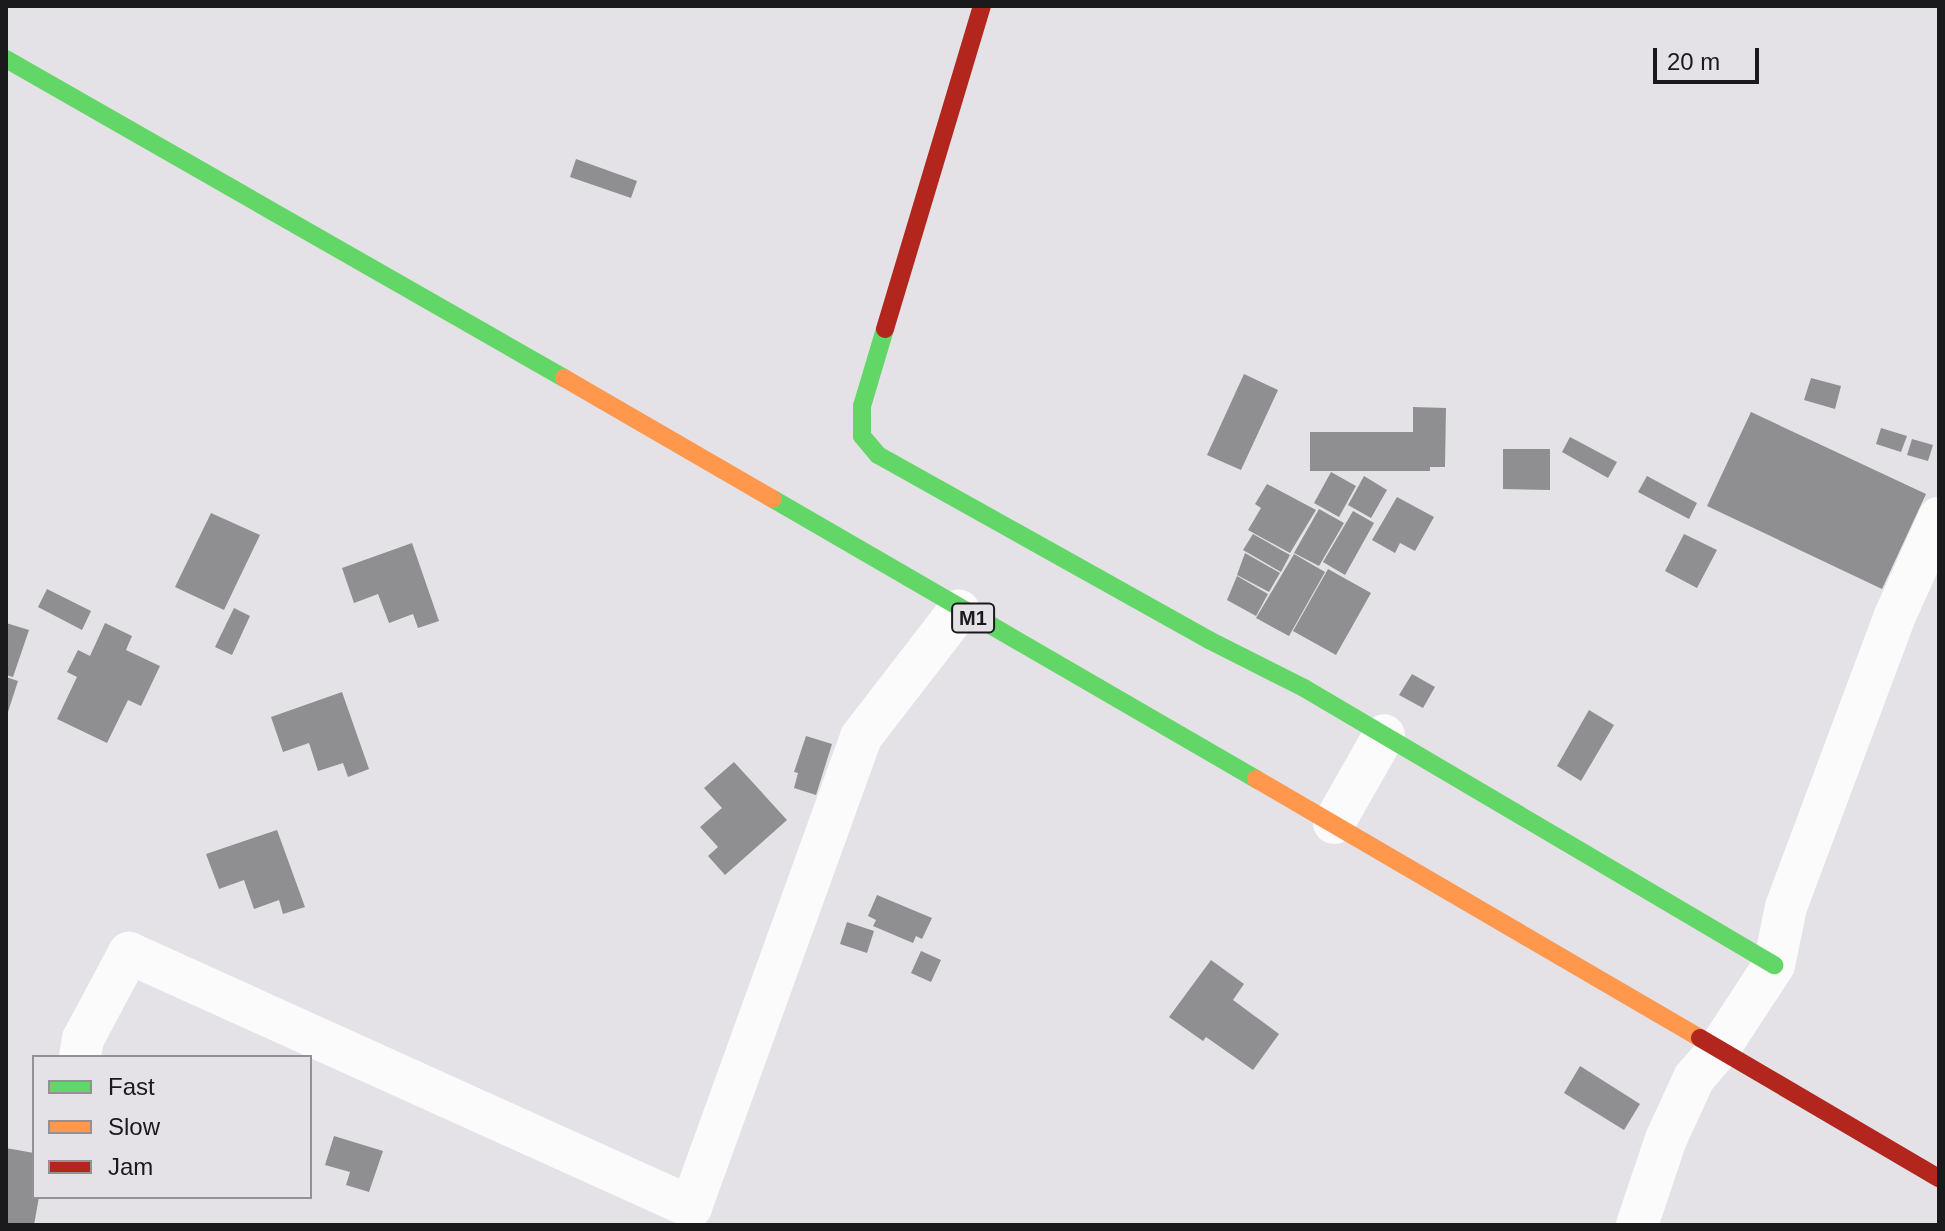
<!DOCTYPE html>
<style>
body{margin:0}
#map{position:relative;width:1945px;height:1231px;overflow:hidden;background:#e4e2e6;font-family:Helvetica,sans-serif}
div>[style]{position:absolute}
.building>*{inset:0;background:#8f8e91}
.street>*{height:42px;margin:-21px;padding:0 21px;transform-origin:21px;border-radius:21px;background:#fbfbfb}
.fast>*{height:18px;margin:-9px;padding:0 9px;transform-origin:9px;border-radius:9px;background:#63d668}
.slow>*{height:18px;margin:-9px;padding:0 9px;transform-origin:9px;border-radius:9px;background:#ff974d}
.jam>*{height:18px;margin:-9px;padding:0 9px;transform-origin:9px;border-radius:9px;background:#b3261e}
span{translate:-50% -50%;white-space:nowrap;text-align:center;line-height:1.15;-webkit-text-stroke:8px #e4e1e7;paint-order:stroke}
.shield-label span{padding:2px 6px;background:#e4e1e7;border:2px solid;border-radius:6px;-webkit-text-stroke-width:0}
.shield-label{font-size:20px;color:#1a191b;font-weight:700}
.frame{position:absolute;inset:0;border:8px solid #1a191b;pointer-events:none}
.legend{position:absolute;left:32px;top:1055px;width:280px;height:144px;box-sizing:border-box;background:#e4e1e7;border:2px solid #939195;margin:0;padding:10px 14px;list-style:none;font-size:24px;color:#1a191b}
.legend li{display:flex;align-items:center;gap:16px;height:40px}
.legend b{width:40px;border:2px solid #939195}
.scale{position:absolute;left:1653px;top:48px;width:106px;height:36px;box-sizing:border-box;border:4px solid #1a191b;border-top:0;padding-left:10px;font-size:24px;line-height:28px;white-space:nowrap;color:#1a191b;-webkit-text-stroke:6px #e4e1e7;paint-order:stroke}
</style>
<div id="map">
<div class="building">
<div style="clip-path:polygon(576px 159px,637px 181px,631px 198px,570px 177px)"></div>
<div style="clip-path:polygon(1244px 374px,1278px 390px,1241px 470px,1207px 455px)"></div>
<div style="clip-path:polygon(1811px 378px,1841px 386px,1835px 409px,1804px 400px)"></div>
<div style="clip-path:polygon(1413px 407px,1446px 408px,1445px 467px,1430px 467px,1430px 471px,1310px 471px,1310px 432px,1413px 432px)"></div>
<div style="clip-path:polygon(1751px 412px,1926px 494px,1882px 589px,1707px 506px)"></div>
<div style="clip-path:polygon(1881px 428px,1907px 436px,1901px 452px,1876px 444px)"></div>
<div style="clip-path:polygon(1570px 437px,1617px 462px,1608px 478px,1562px 452px)"></div>
<div style="clip-path:polygon(1912px 439px,1933px 445px,1928px 461px,1907px 455px)"></div>
<div style="clip-path:polygon(1503px 449px,1550px 449px,1550px 490px,1503px 489px)"></div>
<div style="clip-path:polygon(1331px 472px,1356px 486px,1339px 517px,1314px 503px)"></div>
<div style="clip-path:polygon(1364px 476px,1387px 490px,1371px 518px,1348px 505px)"></div>
<div style="clip-path:polygon(1647px 476px,1697px 503px,1689px 519px,1638px 492px)"></div>
<div style="clip-path:polygon(1267px 484px,1316px 510px,1290px 553px,1248px 530px,1261px 508px,1255px 504px)"></div>
<div style="clip-path:polygon(1397px 497px,1434px 517px,1415px 551px,1400px 543px,1395px 553px,1372px 540px)"></div>
<div style="clip-path:polygon(1319px 509px,1344px 523px,1319px 566px,1294px 553px)"></div>
<div style="clip-path:polygon(1353px 511px,1374px 523px,1345px 575px,1323px 562px)"></div>
<div style="clip-path:polygon(211px 513px,260px 535px,224px 610px,175px 587px)"></div>
<div style="clip-path:polygon(1253px 534px,1290px 555px,1281px 572px,1243px 550px)"></div>
<div style="clip-path:polygon(1684px 534px,1717px 550px,1697px 588px,1665px 571px)"></div>
<div style="clip-path:polygon(412px 543px,439px 621px,418px 628px,413px 614px,389px 623px,378px 594px,354px 603px,342px 568px)"></div>
<div style="clip-path:polygon(1245px 553px,1280px 573px,1269px 592px,1237px 575px)"></div>
<div style="clip-path:polygon(1294px 554px,1325px 572px,1289px 636px,1256px 618px)"></div>
<div style="clip-path:polygon(1328px 569px,1371px 593px,1336px 655px,1293px 631px)"></div>
<div style="clip-path:polygon(1237px 576px,1268px 594px,1256px 616px,1227px 600px)"></div>
<div style="clip-path:polygon(47px 589px,91px 611px,82px 630px,38px 607px)"></div>
<div style="clip-path:polygon(234px 608px,250px 616px,232px 655px,215px 647px)"></div>
<div style="clip-path:polygon(6px 623px,29px 630px,13px 677px,6px 675px)"></div>
<div style="clip-path:polygon(105px 623px,132px 636px,126px 650px,160px 666px,141px 706px,128px 700px,107px 743px,57px 719px,77px 677px,67px 672px,78px 650px,90px 656px)"></div>
<div style="clip-path:polygon(1412px 674px,1435px 687px,1423px 708px,1399px 695px)"></div>
<div style="clip-path:polygon(6px 677px,18px 681px,7px 715px,6px 715px)"></div>
<div style="clip-path:polygon(342px 692px,369px 769px,348px 777px,343px 763px,318px 771px,309px 743px,283px 752px,271px 717px)"></div>
<div style="clip-path:polygon(1589px 710px,1614px 725px,1581px 781px,1557px 766px)"></div>
<div style="clip-path:polygon(806px 736px,832px 744px,816px 795px,794px 788px,798px 773px,794px 772px)"></div>
<div style="clip-path:polygon(734px 762px,787px 820px,725px 875px,708px 856px,718px 847px,700px 827px,722px 808px,704px 788px)"></div>
<div style="clip-path:polygon(277px 830px,305px 907px,283px 914px,279px 900px,254px 909px,244px 880px,219px 889px,206px 854px)"></div>
<div style="clip-path:polygon(877px 895px,932px 918px,922px 939px,916px 936px,913px 943px,873px 926px,876px 920px,868px 916px)"></div>
<div style="clip-path:polygon(847px 922px,874px 931px,867px 953px,840px 944px)"></div>
<div style="clip-path:polygon(921px 951px,941px 960px,931px 982px,911px 973px)"></div>
<div style="clip-path:polygon(1211px 960px,1244px 984px,1233px 1000px,1279px 1034px,1253px 1070px,1206px 1037px,1203px 1041px,1169px 1017px)"></div>
<div style="clip-path:polygon(1580px 1066px,1640px 1104px,1624px 1130px,1564px 1093px)"></div>
<div style="clip-path:polygon(334px 1136px,383px 1151px,369px 1192px,346px 1185px,350px 1172px,325px 1165px)"></div>
<div style="clip-path:polygon(6px 1148px,34px 1153px,34px 1197px,39px 1197px,34px 1225px,6px 1225px)"></div>
</div>
<div class="street">
<div style="left:1334px;top:823px;width:101px;rotate:-60.4deg"></div>
<div style="left:80px;top:1057px;width:18px;rotate:-81deg"></div>
<div style="left:83px;top:1039px;width:98px;rotate:-61.9deg"></div>
<div style="left:129px;top:953px;width:617px;rotate:24.32deg"></div>
<div style="left:691px;top:1207px;width:500px;rotate:-70.1deg"></div>
<div style="left:861px;top:737px;width:160px;rotate:-52.3deg"></div>
<div style="left:1637px;top:1225px;width:91px;rotate:-71.4deg"></div>
<div style="left:1666px;top:1139px;width:67px;rotate:-65.3deg"></div>
<div style="left:1694px;top:1078px;width:38px;rotate:-49deg"></div>
<div style="left:1719px;top:1049px;width:100px;rotate:-56.8deg"></div>
<div style="left:1774px;top:965px;width:59px;rotate:-78.3deg"></div>
<div style="left:1786px;top:907px;width:309px;rotate:-69.5deg"></div>
<div style="left:1894px;top:618px;width:110px;rotate:-65.8deg"></div>
</div>
<div class="fast">
<div style="left:6px;top:59px;width:643px;rotate:29.76deg"></div>
<div style="left:885px;top:329px;width:80px;rotate:106.6deg"></div>
<div style="left:862px;top:406px;width:30px;rotate:90deg"></div>
<div style="left:862px;top:436px;width:25px;rotate:50deg"></div>
<div style="left:878px;top:455px;width:379px;rotate:29.2deg"></div>
<div style="left:1209px;top:640px;width:106px;rotate:26.8deg"></div>
<div style="left:1304px;top:688px;width:546px;rotate:30.51deg"></div>
<div style="left:773px;top:499px;width:558px;rotate:30.1deg"></div>
</div>
<div class="slow">
<div style="left:564px;top:378px;width:241px;rotate:30.1deg"></div>
<div style="left:1256px;top:779px;width:514px;rotate:30.26deg"></div>
</div>
<div class="jam">
<div style="left:885px;top:329px;width:337px;rotate:-73.3deg"></div>
<div style="left:1700px;top:1038px;width:277px;rotate:30.4deg"></div>
</div>
<div class="shield-label">
<span style="left:973px;top:618px">M1</span>
</div>
<div class="frame"></div>
<ul class="legend">
<li><b style="height:10px;background:#63d668"></b>Fast</li>
<li><b style="height:10px;background:#ff974d"></b>Slow</li>
<li><b style="height:10px;background:#b3261e"></b>Jam</li>
</ul>
<div class="scale">20 m</div>
</div>
